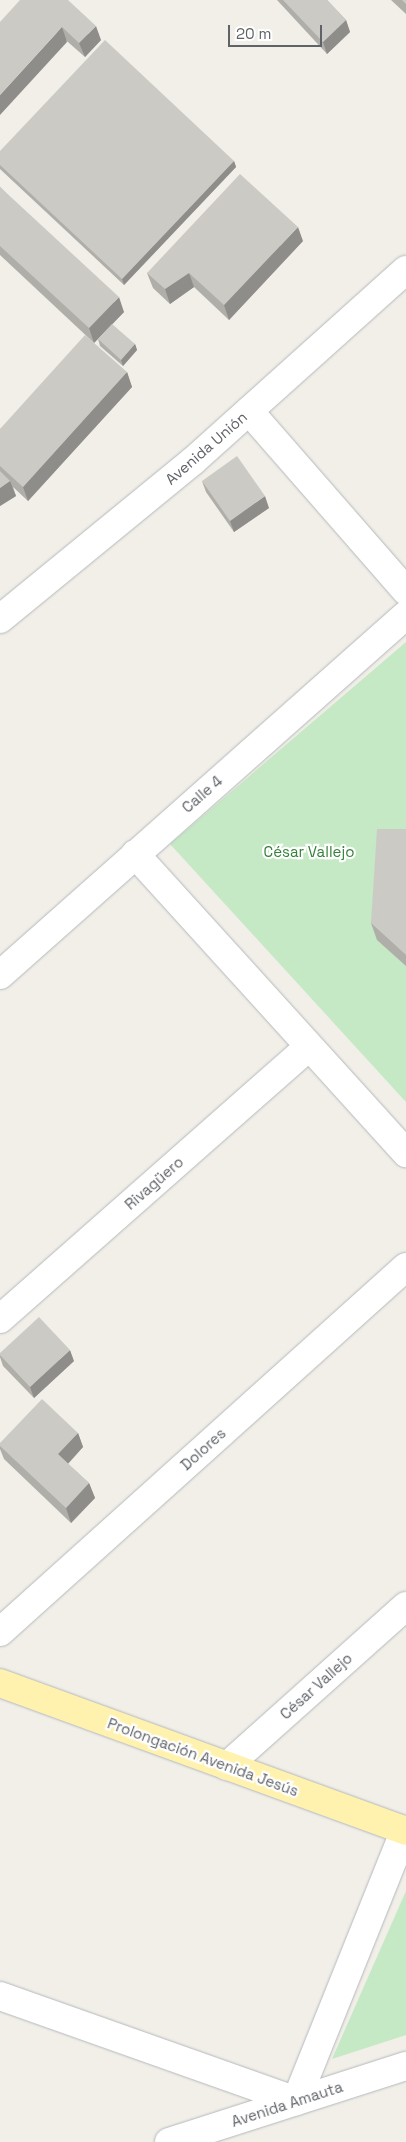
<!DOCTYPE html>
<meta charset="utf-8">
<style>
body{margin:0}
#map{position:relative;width:406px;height:2142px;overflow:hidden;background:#f1efe8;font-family:"Space Grotesk",sans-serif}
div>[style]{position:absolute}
.green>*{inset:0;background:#c5e8c5}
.roads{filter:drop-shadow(0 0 1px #b5b8bc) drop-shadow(0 0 1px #b5b8bc)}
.street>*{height:28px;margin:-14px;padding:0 14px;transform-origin:14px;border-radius:14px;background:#fff}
.secondary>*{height:28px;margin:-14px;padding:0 14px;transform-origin:14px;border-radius:14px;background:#fff}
.primary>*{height:28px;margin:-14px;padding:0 14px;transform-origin:14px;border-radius:14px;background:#fff2af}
.wall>*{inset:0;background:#afaea9}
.shaded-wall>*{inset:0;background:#8f8d8a}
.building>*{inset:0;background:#cccac5}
span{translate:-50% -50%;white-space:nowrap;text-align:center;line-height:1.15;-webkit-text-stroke:4.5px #fff;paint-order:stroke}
.street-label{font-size:15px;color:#5f6368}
.park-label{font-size:15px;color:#348238}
.scale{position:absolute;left:228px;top:25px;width:94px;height:22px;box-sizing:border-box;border:2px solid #5f6368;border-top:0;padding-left:6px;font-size:15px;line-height:18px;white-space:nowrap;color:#5f6368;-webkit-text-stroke:4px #fff;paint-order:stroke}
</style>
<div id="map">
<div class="green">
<div style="clip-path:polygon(406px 642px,406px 1102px,170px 844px)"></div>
<div style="clip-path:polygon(406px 1891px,406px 2035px,332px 2059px)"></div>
</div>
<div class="roads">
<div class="street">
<div style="left:249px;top:411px;width:239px;rotate:48.9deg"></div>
<div style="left:135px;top:854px;width:404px;rotate:47.8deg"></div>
<div style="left:0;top:975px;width:543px;rotate:-41.56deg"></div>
<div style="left:0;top:1319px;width:411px;rotate:-41.4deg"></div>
<div style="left:0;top:1632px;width:546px;rotate:-41.96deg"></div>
<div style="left:227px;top:1766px;width:240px;rotate:-41.8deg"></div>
<div style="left:0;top:1996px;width:314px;rotate:19.5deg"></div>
<div style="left:296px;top:2101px;width:292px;rotate:-68.1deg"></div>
</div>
<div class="secondary">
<div style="left:0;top:619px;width:249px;rotate:-39.3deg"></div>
<div style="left:193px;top:461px;width:286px;rotate:-41.9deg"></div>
<div style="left:169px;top:2142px;width:249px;rotate:-17.8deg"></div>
</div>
<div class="primary">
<div style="left:0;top:1683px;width:432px;rotate:20deg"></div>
</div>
</div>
<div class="wall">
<div style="clip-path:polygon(20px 0,101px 40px,85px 57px)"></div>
<div style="clip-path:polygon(277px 0,327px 0,346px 20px,350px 32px,327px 54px)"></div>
<div style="clip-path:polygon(391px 0,406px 0,406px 14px)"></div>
<div style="clip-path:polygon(0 151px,234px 161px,236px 167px,124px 285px,0 169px)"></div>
<div style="clip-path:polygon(0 187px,124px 312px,94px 343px,0 255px)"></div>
<div style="clip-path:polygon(303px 241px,229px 320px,194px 287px,170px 304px,153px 288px,147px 273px)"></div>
<div style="clip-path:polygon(98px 339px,135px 344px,137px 350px,123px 366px,100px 346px)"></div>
<div style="clip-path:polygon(127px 372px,132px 387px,28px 501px,13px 487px,16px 496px,0 506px,0 429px)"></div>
<div style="clip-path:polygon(202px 481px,269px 508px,234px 532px,206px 492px)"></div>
<div style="clip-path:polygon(406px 829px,406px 966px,377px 940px,371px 923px)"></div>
<div style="clip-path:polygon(0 1353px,74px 1361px,34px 1398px,3px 1366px,0 1357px)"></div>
<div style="clip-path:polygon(78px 1433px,83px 1447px,68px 1464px,89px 1483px,95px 1498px,71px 1523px,4px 1459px,0 1449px,0 1443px)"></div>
</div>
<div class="shaded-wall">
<div style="clip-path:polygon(346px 20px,350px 32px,327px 54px,323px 42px)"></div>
<div style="clip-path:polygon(96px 26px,101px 40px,85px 57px,79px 43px)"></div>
<div style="clip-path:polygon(62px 27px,67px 42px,0 115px,0 95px)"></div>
<div style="clip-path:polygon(234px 161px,236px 167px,124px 285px,122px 279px)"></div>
<div style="clip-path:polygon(298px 227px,303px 241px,229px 320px,224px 305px)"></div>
<div style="clip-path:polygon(189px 273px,194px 287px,170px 304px,165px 289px)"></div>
<div style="clip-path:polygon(119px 297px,124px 312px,94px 343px,89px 328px)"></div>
<div style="clip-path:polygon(135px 344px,137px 350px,123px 366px,121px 360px)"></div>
<div style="clip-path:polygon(127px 372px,132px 387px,28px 501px,23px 487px)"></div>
<div style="clip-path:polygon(10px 481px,16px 496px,0 506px,0 488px)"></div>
<div style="clip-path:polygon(265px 496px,269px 508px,234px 532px,230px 521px)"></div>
<div style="clip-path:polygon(70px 1350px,74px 1361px,34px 1398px,30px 1387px)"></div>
<div style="clip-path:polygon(78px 1433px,83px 1447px,63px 1469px,58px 1454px)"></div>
<div style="clip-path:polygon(89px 1483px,95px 1498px,71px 1523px,66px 1508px)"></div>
</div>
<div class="building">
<div style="clip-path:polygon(20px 0,68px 0,96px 26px,79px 43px,62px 27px,0 95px,0 22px)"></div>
<div style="clip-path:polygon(283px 0,327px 0,346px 20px,323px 42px)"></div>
<div style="clip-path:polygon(402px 0,406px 0,406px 4px)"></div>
<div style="clip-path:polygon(105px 40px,234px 161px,122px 279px,0 165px,0 151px)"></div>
<div style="clip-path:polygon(240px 174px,298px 227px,224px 305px,189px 273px,165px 289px,147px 273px)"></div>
<div style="clip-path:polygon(0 187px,119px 297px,89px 328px,0 246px)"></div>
<div style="clip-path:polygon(112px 324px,135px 344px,121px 360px,98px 339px)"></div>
<div style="clip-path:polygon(85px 335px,127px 372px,23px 487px,0 466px,0 429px)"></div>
<div style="clip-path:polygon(237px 456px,265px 496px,230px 521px,202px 481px)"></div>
<div style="clip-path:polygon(0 471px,10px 481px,0 488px)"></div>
<div style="clip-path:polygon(377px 829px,406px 829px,406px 955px,405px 954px,371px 923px)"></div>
<div style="clip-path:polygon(39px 1317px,70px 1350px,30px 1387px,0 1355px,0 1353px)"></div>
<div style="clip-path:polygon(42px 1399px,78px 1433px,58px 1454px,89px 1483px,66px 1508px,0 1446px,0 1443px)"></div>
</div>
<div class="street-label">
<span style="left:206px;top:448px;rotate:-41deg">Avenida Unión</span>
<span style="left:202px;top:794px;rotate:-41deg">Calle 4</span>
<span style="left:154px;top:1183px;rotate:-41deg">Rivagüero</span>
<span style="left:203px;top:1449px;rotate:-42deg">Dolores</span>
<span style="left:316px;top:1686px;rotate:-42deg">César Vallejo</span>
<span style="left:203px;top:1757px;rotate:20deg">Prolongación Avenida Jesús</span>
<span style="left:287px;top:2104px;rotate:-18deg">Avenida Amauta</span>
</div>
<div class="park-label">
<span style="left:309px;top:852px">César Vallejo</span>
</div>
<div class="scale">20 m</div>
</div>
